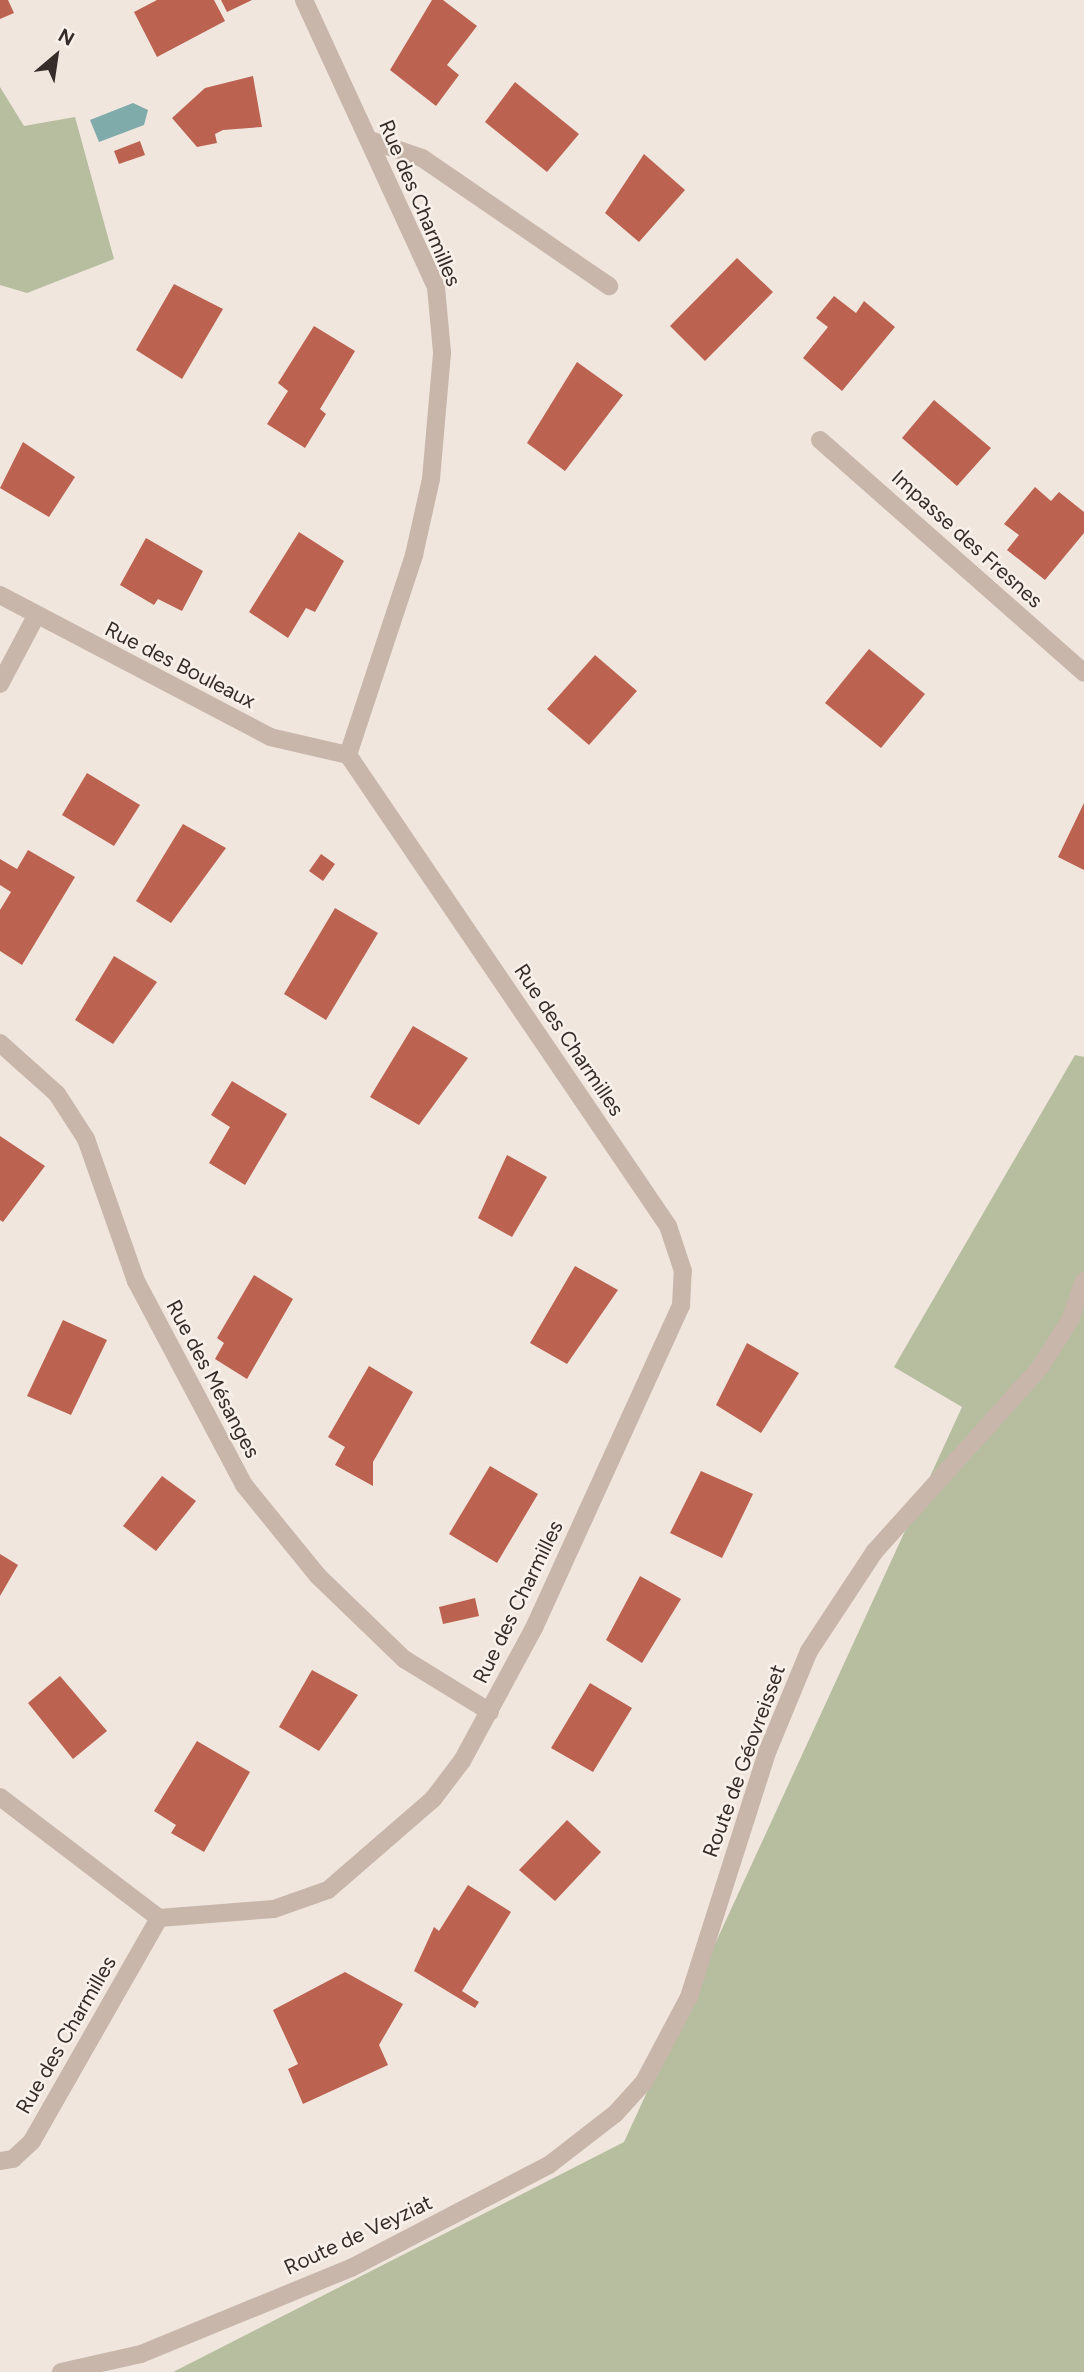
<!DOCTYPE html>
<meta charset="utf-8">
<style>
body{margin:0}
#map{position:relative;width:1084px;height:2372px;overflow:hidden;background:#f0e6de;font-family:Figtree,sans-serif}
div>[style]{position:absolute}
.green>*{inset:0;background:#b6be9f}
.water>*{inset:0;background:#7fabaa}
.building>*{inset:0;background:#bc6250}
.minor>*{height:18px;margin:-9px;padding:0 9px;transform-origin:9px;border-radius:9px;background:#c8b6ab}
.tertiary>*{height:18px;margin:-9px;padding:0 9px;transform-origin:9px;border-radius:9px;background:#c8b6ab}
span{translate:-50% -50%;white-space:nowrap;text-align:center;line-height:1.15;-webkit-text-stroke:5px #f8f1ea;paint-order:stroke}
.street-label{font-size:21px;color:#362c29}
.north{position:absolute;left:21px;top:21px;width:70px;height:70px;-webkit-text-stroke:5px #f8f1ea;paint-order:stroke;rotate:29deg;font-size:19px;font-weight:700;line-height:28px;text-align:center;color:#362c29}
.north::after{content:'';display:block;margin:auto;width:24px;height:32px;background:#362c29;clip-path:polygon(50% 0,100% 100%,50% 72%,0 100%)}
</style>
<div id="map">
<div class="green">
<div style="clip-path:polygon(0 87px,24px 126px,75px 117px,114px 259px,27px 293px,0 285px)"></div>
<div style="clip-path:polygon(1075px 1055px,1084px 1057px,1084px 2372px,173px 2372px,624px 2142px,962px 1407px,894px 1367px)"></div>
</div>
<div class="water">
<div style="clip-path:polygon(133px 103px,148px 110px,144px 125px,99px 142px,90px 120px)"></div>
</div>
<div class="building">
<div style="clip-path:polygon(0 0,8px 0,14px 13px,0 19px)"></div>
<div style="clip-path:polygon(157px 0,214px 0,225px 21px,157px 57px,134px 12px)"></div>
<div style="clip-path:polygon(221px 0,252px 0,227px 12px)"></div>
<div style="clip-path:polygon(432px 0,443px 0,477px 26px,447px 65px,459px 75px,436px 106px,390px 70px)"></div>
<div style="clip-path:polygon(253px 76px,262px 127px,223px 130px,215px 134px,217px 143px,197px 147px,172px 118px,205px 88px)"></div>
<div style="clip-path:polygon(515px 82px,579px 134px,547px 172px,485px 122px)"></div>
<div style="clip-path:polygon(140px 141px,145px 155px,119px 164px,114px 151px)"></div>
<div style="clip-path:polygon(644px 154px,685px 190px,639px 242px,605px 213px)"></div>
<div style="clip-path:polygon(737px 258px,773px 292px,705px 361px,670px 326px)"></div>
<div style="clip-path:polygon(174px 284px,223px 309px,182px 379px,136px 350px)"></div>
<div style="clip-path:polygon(834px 296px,856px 313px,864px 301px,895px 327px,842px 391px,803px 358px,828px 327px,816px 318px)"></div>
<div style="clip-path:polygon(314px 326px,355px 351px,320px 409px,326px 414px,305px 448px,267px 424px,288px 391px,278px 383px)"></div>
<div style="clip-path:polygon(577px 362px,623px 395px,565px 471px,527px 443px)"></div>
<div style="clip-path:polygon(934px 400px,991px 448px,957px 486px,902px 438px)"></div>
<div style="clip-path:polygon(23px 442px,75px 477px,49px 517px,0 488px)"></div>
<div style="clip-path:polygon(1035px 487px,1051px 501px,1059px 492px,1084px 512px,1084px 533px,1045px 580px,1007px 550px,1019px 535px,1004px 524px)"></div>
<div style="clip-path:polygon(299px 532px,344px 561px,315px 612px,306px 608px,288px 638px,249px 612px)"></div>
<div style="clip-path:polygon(146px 538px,203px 571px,182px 611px,158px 599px,154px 605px,120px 585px)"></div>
<div style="clip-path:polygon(869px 649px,925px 694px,881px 748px,825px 703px)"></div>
<div style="clip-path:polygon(595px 655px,637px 691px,589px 745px,547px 709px)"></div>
<div style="clip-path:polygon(87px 773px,140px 805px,114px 846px,62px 815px)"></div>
<div style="clip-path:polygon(1084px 803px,1084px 870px,1058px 857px)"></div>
<div style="clip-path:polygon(183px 824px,226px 848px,171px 923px,136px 901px)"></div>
<div style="clip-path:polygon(28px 850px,75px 877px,22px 965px,0 951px,0 910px,11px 892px,0 885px,0 859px,17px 869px)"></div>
<div style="clip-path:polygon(321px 854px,335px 864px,323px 881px,309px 871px)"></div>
<div style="clip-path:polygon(335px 908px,378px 933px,326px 1020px,284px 994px)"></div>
<div style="clip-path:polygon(114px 956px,157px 982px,113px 1044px,75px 1020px)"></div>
<div style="clip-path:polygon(413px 1026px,468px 1058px,419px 1125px,370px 1097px)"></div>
<div style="clip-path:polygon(232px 1081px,287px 1114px,245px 1185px,209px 1163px,230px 1127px,211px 1115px)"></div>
<div style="clip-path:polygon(0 1136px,45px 1166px,3px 1222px,0 1220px)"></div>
<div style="clip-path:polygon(507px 1155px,547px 1177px,512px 1237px,478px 1218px)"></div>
<div style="clip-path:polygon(575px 1266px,618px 1290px,567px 1364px,530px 1343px)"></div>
<div style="clip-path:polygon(254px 1275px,293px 1299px,247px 1379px,215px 1359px,224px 1343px,217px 1338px)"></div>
<div style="clip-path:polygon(63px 1320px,107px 1340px,71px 1415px,27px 1396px)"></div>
<div style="clip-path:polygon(747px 1343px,799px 1373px,761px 1433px,716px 1405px)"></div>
<div style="clip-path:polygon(369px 1366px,413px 1392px,373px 1462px,373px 1486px,335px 1465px,345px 1447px,328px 1437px)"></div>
<div style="clip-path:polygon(490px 1466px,538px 1494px,497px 1563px,449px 1534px)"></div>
<div style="clip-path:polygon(701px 1471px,753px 1494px,722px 1558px,670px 1533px)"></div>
<div style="clip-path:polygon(162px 1476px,196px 1501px,156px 1551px,123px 1526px)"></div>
<div style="clip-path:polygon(0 1554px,18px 1565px,0 1596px)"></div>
<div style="clip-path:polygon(640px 1576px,681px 1599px,642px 1663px,606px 1640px)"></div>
<div style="clip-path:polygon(475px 1598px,479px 1616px,443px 1624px,439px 1607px)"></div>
<div style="clip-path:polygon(312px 1670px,358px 1695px,319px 1751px,279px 1727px)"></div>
<div style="clip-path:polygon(60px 1676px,107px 1731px,73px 1759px,28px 1703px)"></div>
<div style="clip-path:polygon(590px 1683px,632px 1708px,593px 1772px,551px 1748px)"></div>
<div style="clip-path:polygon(197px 1741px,250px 1772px,204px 1852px,171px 1833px,176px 1825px,154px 1811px)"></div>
<div style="clip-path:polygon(567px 1820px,601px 1852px,555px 1901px,519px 1870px)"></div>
<div style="clip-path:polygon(468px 1885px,511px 1912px,462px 1991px,479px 2002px,475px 2008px,414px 1971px,434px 1927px,439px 1931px)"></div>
<div style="clip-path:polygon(345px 1972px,403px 2004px,379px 2045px,388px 2065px,303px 2104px,288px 2069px,298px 2064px,273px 2010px)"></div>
</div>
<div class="minor">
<div style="left:370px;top:140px;width:55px;rotate:19.1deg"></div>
<div style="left:422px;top:158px;width:227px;rotate:34.4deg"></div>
<div style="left:820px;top:440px;width:352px;rotate:41.4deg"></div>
<div style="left:0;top:595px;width:305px;rotate:27.7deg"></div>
<div style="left:270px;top:737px;width:80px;rotate:13deg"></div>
<div style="left:0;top:684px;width:77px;rotate:-62.1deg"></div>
<div style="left:0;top:1043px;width:76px;rotate:41.8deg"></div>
<div style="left:57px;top:1094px;width:54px;rotate:57.2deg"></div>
<div style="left:86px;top:1139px;width:151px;rotate:70.6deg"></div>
<div style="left:136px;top:1281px;width:231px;rotate:62.1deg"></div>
<div style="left:244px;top:1485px;width:117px;rotate:50.9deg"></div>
<div style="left:318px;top:1576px;width:120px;rotate:44deg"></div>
<div style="left:404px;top:1659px;width:101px;rotate:31.6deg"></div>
<div style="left:0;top:1797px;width:200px;rotate:37.3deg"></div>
<div style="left:159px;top:1918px;width:115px;rotate:-4.5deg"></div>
<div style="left:274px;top:1909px;width:57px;rotate:-19.4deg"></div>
<div style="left:328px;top:1890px;width:139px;rotate:-40.9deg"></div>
<div style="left:433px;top:1799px;width:48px;rotate:-52.7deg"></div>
<div style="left:462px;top:1761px;width:151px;rotate:-61.6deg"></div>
<div style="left:534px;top:1628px;width:355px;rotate:-65.5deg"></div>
<div style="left:681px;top:1305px;width:34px;rotate:-87deg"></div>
<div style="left:683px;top:1271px;width:47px;rotate:-108.4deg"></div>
<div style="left:668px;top:1226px;width:569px;rotate:-124.19deg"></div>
<div style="left:348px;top:755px;width:211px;rotate:-71.7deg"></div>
<div style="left:414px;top:555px;width:78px;rotate:-77.4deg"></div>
<div style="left:431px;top:479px;width:127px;rotate:-85deg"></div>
<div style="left:442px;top:352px;width:65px;rotate:-95.3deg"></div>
<div style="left:436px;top:287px;width:316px;rotate:-114.7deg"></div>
<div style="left:0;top:2161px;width:13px;rotate:-9deg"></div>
<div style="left:13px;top:2159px;width:26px;rotate:-43deg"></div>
<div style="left:32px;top:2141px;width:257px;rotate:-60.3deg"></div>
</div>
<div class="tertiary">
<div style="left:61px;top:2372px;width:82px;rotate:-12.7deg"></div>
<div style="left:141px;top:2354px;width:227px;rotate:-22.3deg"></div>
<div style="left:351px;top:2268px;width:223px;rotate:-27.5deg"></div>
<div style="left:549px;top:2165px;width:83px;rotate:-37.7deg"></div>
<div style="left:615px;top:2114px;width:43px;rotate:-47.8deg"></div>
<div style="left:644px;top:2082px;width:96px;rotate:-62.1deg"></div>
<div style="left:689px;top:1997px;width:259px;rotate:-72.3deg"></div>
<div style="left:768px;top:1750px;width:107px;rotate:-67.5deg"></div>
<div style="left:809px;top:1651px;width:120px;rotate:-56.6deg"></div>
<div style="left:875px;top:1551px;width:245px;rotate:-48deg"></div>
<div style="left:1039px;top:1369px;width:58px;rotate:-57.7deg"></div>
<div style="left:1070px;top:1320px;width:41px;rotate:-70.3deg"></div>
</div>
<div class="street-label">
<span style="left:420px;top:203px;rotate:67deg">Rue des Charmilles</span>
<span style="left:967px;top:539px;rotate:42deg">Impasse des Fresnes</span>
<span style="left:180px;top:665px;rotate:27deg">Rue des Bouleaux</span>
<span style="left:569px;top:1040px;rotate:56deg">Rue des Charmilles</span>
<span style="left:213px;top:1379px;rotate:62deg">Rue des Mésanges</span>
<span style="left:518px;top:1602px;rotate:-64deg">Rue des Charmilles</span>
<span style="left:744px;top:1761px;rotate:-70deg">Route de Géovreisset</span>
<span style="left:66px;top:2035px;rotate:-60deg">Rue des Charmilles</span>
<span style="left:358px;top:2235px;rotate:-25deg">Route de Veyziat</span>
</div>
<div class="north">N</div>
</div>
